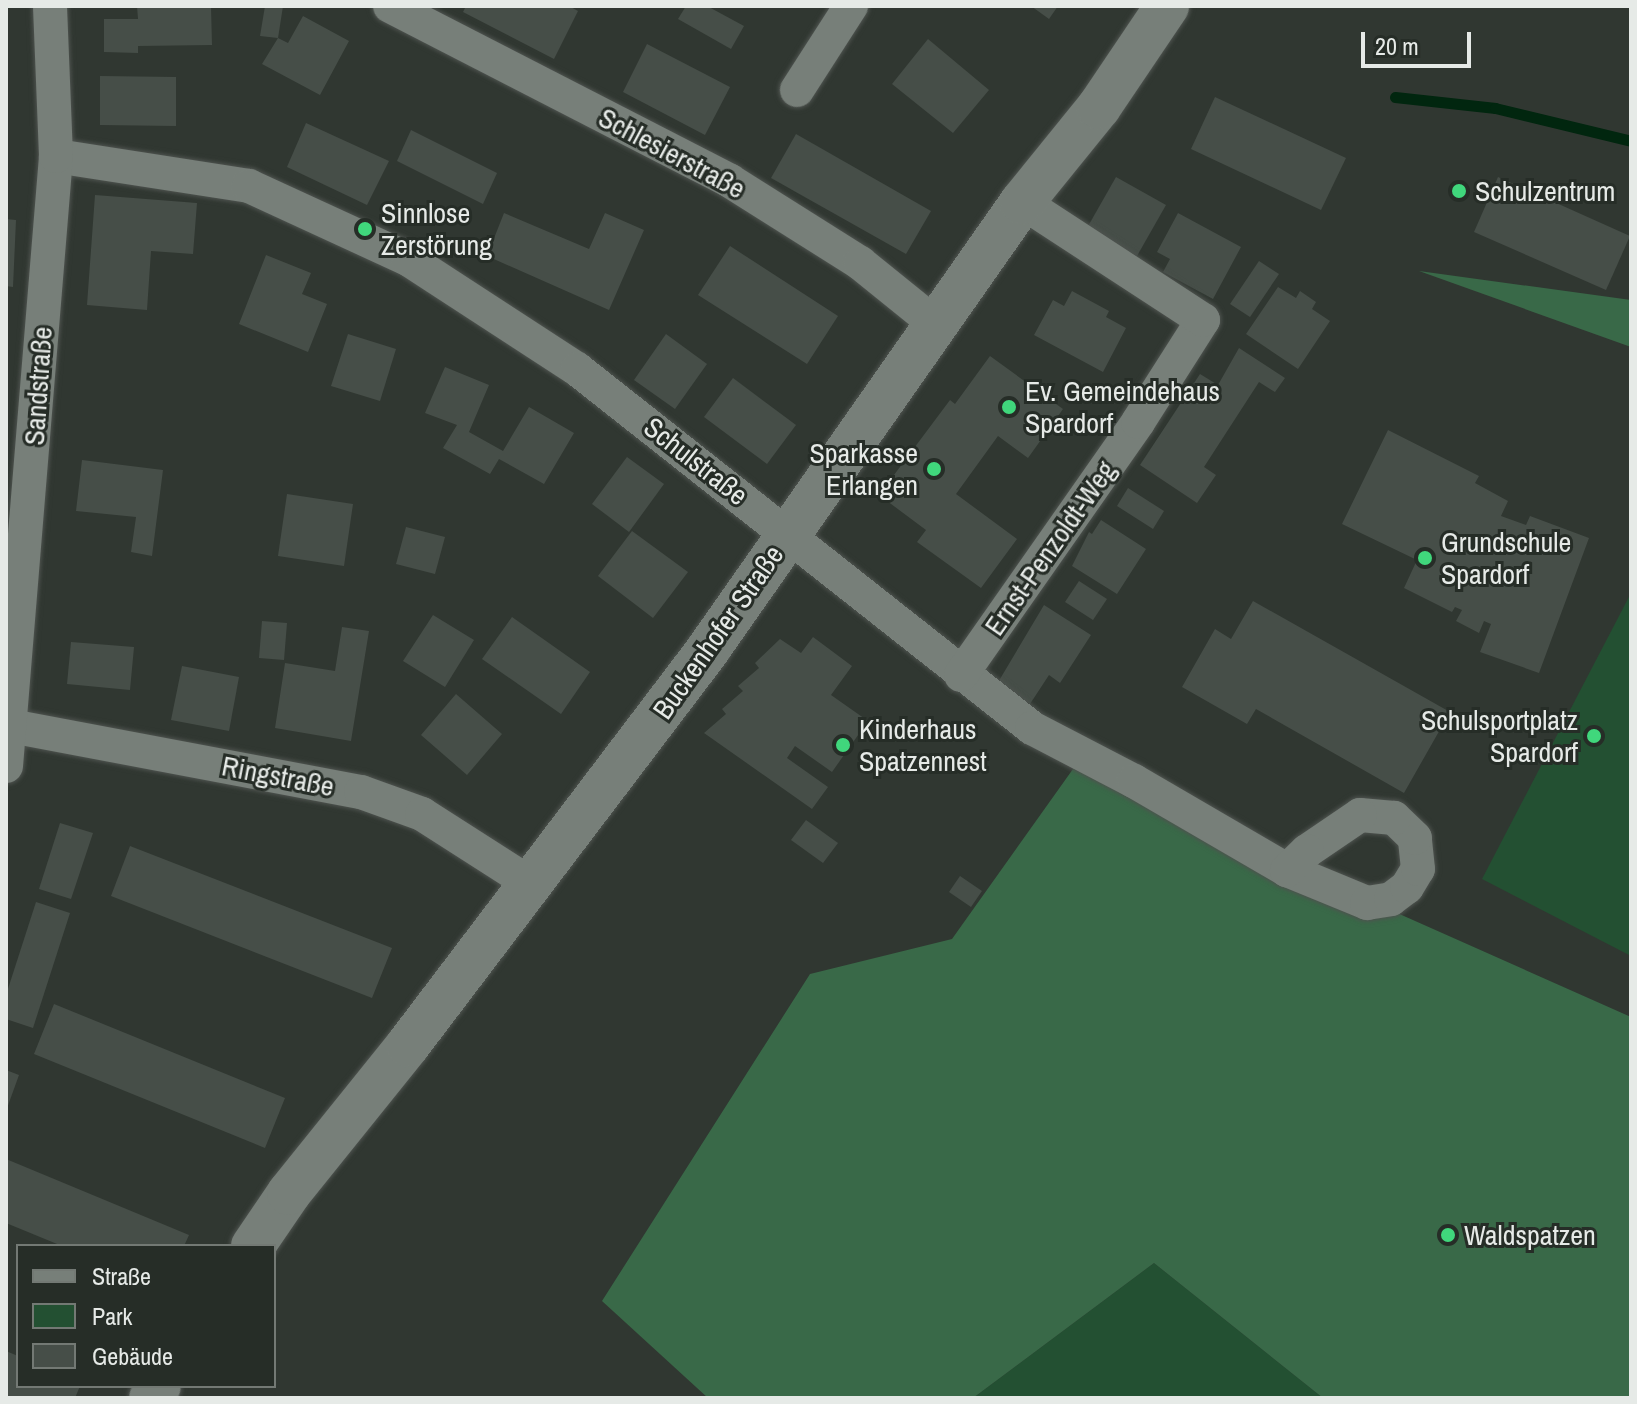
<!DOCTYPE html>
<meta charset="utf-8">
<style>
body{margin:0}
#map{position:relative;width:1637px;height:1404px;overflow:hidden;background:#303731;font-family:"Archivo Narrow",sans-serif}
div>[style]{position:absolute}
.green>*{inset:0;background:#235032}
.forest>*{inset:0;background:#396948}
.stream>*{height:11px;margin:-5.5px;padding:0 5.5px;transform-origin:5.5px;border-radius:5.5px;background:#01260f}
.building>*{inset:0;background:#464e48}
.roads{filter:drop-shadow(0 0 2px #4e534f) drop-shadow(0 0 2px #4e534f)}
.street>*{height:34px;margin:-17px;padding:0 17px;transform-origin:17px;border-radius:17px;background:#777f79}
.secondary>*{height:44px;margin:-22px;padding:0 22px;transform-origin:22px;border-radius:22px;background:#777f79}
.dots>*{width:22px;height:22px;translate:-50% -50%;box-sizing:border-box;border:4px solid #262d27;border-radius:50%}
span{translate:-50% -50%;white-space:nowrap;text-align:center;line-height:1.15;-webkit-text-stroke:6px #262d27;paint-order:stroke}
.street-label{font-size:28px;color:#e6eae7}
.poi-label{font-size:28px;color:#e6eae7}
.left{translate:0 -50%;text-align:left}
.right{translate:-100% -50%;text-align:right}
.frame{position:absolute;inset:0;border:8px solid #e6eae7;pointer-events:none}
.legend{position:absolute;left:16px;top:1244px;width:260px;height:144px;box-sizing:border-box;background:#262d27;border:2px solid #737974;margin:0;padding:10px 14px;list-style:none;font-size:24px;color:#e6eae7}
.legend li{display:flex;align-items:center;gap:16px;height:40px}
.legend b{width:40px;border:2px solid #737974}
.scale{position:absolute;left:1361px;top:32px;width:110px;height:36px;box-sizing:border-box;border:4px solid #e6eae7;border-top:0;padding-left:10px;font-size:24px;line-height:28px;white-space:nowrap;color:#e6eae7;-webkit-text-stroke:6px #262d27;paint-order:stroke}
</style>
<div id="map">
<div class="green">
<div style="clip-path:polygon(1631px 593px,1631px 956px,1482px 879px)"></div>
<div style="clip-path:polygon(1154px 1263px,1323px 1398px,973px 1398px)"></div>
</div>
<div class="forest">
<div style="clip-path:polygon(1419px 271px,1631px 300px,1631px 347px)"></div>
<div style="clip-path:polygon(1073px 769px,1631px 1017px,1631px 1398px,1323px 1398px,1154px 1263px,973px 1398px,708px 1398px,602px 1301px,810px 974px,952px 939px)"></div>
</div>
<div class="stream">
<div style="left:1395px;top:97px;width:101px;rotate:6.3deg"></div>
<div style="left:1495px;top:108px;width:140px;rotate:13.6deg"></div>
</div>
<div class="building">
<div style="clip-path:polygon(137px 6px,211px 6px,212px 45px,138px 46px,138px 53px,104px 52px,104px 19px,138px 19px)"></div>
<div style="clip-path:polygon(265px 6px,283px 6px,278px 38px,260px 36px)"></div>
<div style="clip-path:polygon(466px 6px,569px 6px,578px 11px,554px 59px,463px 12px)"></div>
<div style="clip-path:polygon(686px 6px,707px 6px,744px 26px,731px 49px,678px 19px)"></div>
<div style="clip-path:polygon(1031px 6px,1058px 6px,1049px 19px)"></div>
<div style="clip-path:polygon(303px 16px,349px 41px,320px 95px,262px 64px,278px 38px,288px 43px)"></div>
<div style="clip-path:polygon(928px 39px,989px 90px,953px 133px,892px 84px)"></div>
<div style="clip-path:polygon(647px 44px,730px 87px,705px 135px,623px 92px)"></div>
<div style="clip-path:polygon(100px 76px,176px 77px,176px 126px,100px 125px)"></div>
<div style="clip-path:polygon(1215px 97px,1346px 158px,1321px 210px,1191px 149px)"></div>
<div style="clip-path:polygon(306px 123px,389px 161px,367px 205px,287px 167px)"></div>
<div style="clip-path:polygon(411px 130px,497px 173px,483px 204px,397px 161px)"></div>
<div style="clip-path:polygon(796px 134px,931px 211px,906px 254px,771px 178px)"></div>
<div style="clip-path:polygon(1116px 177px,1166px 205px,1137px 256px,1087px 228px)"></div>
<div style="clip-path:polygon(1498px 177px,1630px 236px,1606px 290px,1474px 232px)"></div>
<div style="clip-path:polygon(95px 195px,197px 203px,193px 254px,151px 251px,147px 310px,87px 305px)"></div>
<div style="clip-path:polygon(504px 213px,589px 249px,605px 213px,644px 230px,609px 310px,487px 256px)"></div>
<div style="clip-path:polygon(1178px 213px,1241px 247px,1213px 299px,1163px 272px,1170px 259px,1157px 252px)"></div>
<div style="clip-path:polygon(6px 219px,16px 220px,13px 287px,6px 286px)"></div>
<div style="clip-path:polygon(730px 246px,838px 316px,807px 364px,698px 295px)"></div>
<div style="clip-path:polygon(266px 255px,311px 273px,302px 294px,327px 304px,308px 352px,239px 324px)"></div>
<div style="clip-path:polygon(1259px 261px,1279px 274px,1250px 317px,1230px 304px)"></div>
<div style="clip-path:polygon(1278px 287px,1296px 298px,1300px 291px,1316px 302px,1312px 309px,1330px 321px,1298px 369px,1246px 334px)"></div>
<div style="clip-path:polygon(1072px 291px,1109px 311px,1106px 317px,1126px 328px,1103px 372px,1034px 335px,1053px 300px,1064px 306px)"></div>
<div style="clip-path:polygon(348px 334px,396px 349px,380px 401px,331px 386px)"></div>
<div style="clip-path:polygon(666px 334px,707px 364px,675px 409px,634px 380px)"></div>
<div style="clip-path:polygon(1239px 348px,1285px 378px,1275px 392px,1259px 382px,1204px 467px,1216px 475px,1197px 503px,1140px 465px,1200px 374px,1218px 385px)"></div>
<div style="clip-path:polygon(990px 356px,1063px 409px,1028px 458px,998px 436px,956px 494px,1017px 539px,981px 588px,917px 542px,926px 530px,879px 495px,950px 400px,955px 404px)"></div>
<div style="clip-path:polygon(445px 367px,489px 385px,469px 432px,503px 451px,529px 407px,574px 433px,544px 484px,499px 459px,490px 474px,443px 448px,457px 425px,425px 413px)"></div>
<div style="clip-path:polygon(733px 378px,796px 425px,767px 464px,704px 417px)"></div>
<div style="clip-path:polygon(1388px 430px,1479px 476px,1475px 483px,1508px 501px,1501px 516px,1526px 525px,1530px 516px,1589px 538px,1539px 673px,1480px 652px,1491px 624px,1484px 621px,1479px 633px,1456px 621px,1462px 610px,1455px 607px,1452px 612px,1404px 588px,1417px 560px,1342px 524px)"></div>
<div style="clip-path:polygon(627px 457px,664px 484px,629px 532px,592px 504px)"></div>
<div style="clip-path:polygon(82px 460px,163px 470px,152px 556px,131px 552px,136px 517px,76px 511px)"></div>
<div style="clip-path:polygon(1128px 488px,1164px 511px,1153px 529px,1117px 506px)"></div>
<div style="clip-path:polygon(287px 494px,353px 504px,344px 566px,278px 556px)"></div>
<div style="clip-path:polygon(1101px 520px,1146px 549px,1117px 594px,1072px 566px,1089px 532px,1092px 534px)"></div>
<div style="clip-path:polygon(406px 527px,445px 537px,435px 574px,396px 564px)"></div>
<div style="clip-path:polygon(632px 531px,688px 572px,653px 618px,598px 576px)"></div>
<div style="clip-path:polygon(1079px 581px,1107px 599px,1093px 620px,1065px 602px)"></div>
<div style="clip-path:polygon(1253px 601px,1450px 712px,1404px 793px,1256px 709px,1247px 724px,1182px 687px,1215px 629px,1231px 639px)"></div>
<div style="clip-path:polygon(1044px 605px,1091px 635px,1060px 683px,1049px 675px,1030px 704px,997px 684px)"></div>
<div style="clip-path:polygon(433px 615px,474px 640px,445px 687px,403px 661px)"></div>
<div style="clip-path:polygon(512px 617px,590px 672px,561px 714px,482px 659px)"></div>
<div style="clip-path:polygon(262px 621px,287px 623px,284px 660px,259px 658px)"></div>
<div style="clip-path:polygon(342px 627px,369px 631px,351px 741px,275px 728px,285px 663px,335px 671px)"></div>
<div style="clip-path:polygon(813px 637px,852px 666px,831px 695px,868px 721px,832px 772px,795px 746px,787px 758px,828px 787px,812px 809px,704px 733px,726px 714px,722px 709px,743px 691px,738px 686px,759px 668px,755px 663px,780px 639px,801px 653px)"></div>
<div style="clip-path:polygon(71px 642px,134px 647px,130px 690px,67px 684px)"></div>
<div style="clip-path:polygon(182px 666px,239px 677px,229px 731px,171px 720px)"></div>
<div style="clip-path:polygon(456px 694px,502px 734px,467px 775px,421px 735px)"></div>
<div style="clip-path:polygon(806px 820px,838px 843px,823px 863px,791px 840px)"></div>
<div style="clip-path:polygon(60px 823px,93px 833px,71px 899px,39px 889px)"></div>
<div style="clip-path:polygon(130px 846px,392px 948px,372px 998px,111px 896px)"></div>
<div style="clip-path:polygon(960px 876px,982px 891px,971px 907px,949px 892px)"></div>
<div style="clip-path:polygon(36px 902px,70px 913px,33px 1028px,6px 1019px,6px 995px)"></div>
<div style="clip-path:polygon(54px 1004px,285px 1098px,265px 1148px,34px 1054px)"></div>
<div style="clip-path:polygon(6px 1070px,19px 1075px,6px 1111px)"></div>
<div style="clip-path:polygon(6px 1159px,189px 1235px,184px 1246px,62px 1246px,6px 1223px)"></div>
<div style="clip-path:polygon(6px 1351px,18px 1356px,18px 1386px,80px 1386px,75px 1398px,6px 1398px)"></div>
</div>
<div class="roads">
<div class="street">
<div style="left:390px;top:6px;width:382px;rotate:27.2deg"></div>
<div style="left:730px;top:181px;width:154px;rotate:32.2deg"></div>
<div style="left:860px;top:263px;width:100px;rotate:38.9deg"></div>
<div style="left:797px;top:90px;width:100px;rotate:-57.3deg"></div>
<div style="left:56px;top:156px;width:195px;rotate:8.8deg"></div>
<div style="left:249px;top:186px;width:175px;rotate:24.7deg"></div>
<div style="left:408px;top:259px;width:202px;rotate:33.1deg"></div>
<div style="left:577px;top:369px;width:580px;rotate:38.27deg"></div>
<div style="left:1032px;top:728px;width:115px;rotate:27.5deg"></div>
<div style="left:1134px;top:781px;width:177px;rotate:30.2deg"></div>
<div style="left:1287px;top:870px;width:87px;rotate:22.4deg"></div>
<div style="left:1367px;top:903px;width:24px;rotate:-9deg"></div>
<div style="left:1391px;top:899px;width:20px;rotate:-37deg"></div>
<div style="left:1407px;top:887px;width:21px;rotate:-59deg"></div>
<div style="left:1418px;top:869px;width:31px;rotate:-96deg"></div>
<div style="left:1415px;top:838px;width:29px;rotate:-136deg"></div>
<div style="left:1394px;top:818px;width:34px;rotate:-175deg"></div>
<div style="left:1360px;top:815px;width:64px;rotate:145.8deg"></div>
<div style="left:1307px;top:851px;width:28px;rotate:136deg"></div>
<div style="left:961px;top:675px;width:309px;rotate:-55deg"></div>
<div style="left:1138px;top:422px;width:121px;rotate:-57.5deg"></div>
<div style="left:1203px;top:320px;width:216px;rotate:-146.9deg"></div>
<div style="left:6px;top:725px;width:361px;rotate:10.7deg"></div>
<div style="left:361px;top:792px;width:65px;rotate:19.8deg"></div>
<div style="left:422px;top:814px;width:128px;rotate:32.6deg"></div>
<div style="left:6px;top:766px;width:612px;rotate:-85.31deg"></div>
<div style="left:56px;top:156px;width:150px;rotate:-92.3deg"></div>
</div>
<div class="secondary">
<div style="left:253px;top:1246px;width:64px;rotate:-55.8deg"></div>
<div style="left:289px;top:1193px;width:190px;rotate:-51.2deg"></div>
<div style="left:408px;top:1045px;width:498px;rotate:-52.8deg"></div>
<div style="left:709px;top:648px;width:545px;rotate:-54.94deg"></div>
<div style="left:1022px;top:202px;width:122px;rotate:-51deg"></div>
<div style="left:1099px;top:107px;width:122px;rotate:-56deg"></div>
<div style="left:151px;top:1398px;width:14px;rotate:-56deg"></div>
</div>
</div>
<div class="dots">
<div style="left:1459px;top:191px;background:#40d77c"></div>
<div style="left:365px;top:229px;background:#40d77c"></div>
<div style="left:1009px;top:407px;background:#40d77c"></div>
<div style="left:934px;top:469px;background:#40d77c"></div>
<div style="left:1425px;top:558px;background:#40d77c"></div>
<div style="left:1594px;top:736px;background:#40d77c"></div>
<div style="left:843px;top:745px;background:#40d77c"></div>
<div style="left:1448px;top:1235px;background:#40d77c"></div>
</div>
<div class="street-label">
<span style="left:672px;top:153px;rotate:28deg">Schlesierstraße</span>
<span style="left:38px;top:386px;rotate:-86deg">Sandstraße</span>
<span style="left:696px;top:461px;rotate:38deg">Schulstraße</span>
<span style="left:1050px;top:548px;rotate:-55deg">Ernst-Penzoldt-Weg</span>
<span style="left:718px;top:632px;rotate:-55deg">Buckenhofer Straße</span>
<span style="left:278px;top:776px;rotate:11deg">Ringstraße</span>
</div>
<div class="poi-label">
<span class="left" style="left:1475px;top:191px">Schulzentrum</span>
<span class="left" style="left:381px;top:229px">Sinnlose<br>Zerstörung</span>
<span class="left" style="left:1025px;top:407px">Ev. Gemeindehaus<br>Spardorf</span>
<span class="right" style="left:918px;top:469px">Sparkasse<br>Erlangen</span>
<span class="left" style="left:1441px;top:558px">Grundschule<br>Spardorf</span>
<span class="right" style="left:1578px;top:736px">Schulsportplatz<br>Spardorf</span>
<span class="left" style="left:859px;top:745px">Kinderhaus<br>Spatzennest</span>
<span class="left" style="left:1464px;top:1235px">Waldspatzen</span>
</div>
<div class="frame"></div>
<ul class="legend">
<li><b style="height:10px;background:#777f79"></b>Straße</li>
<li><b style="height:22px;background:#235032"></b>Park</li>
<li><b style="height:22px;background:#464e48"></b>Gebäude</li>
</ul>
<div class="scale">20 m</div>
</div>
